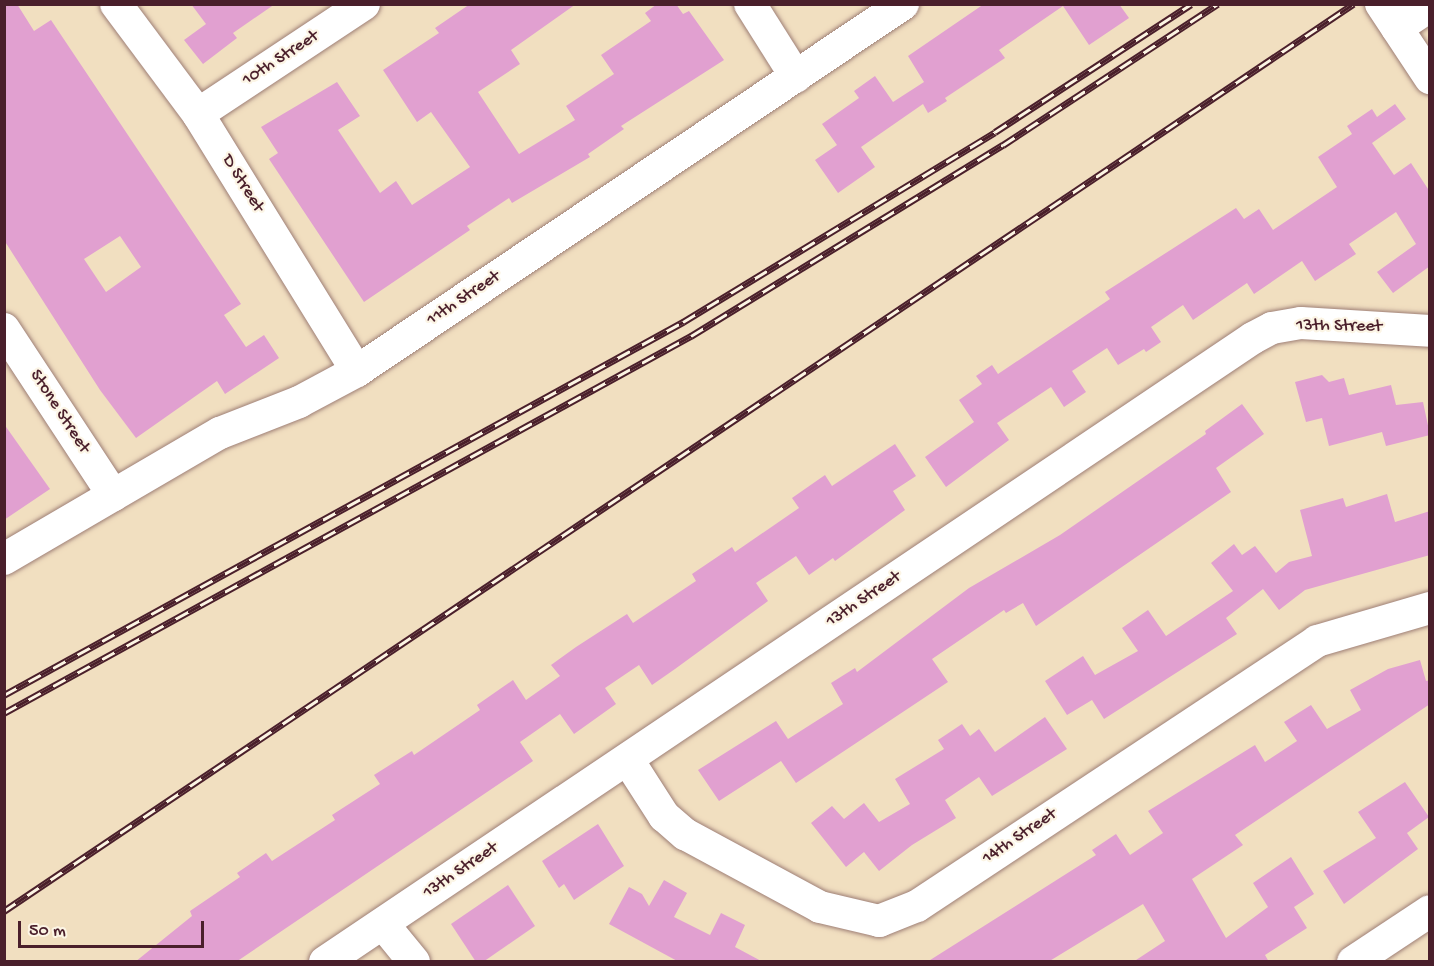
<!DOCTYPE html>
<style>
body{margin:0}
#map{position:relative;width:1434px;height:966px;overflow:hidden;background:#f1dfc0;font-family:"Gochi Hand",sans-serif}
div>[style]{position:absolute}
.building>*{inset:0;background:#e1a0d0}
.roads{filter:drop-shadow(0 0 2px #9e7f76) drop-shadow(0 0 2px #9e7f76)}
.minor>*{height:32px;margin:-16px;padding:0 16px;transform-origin:16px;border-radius:16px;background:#fff}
.rail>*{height:7px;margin-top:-3.5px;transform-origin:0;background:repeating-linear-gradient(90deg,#fcf5e5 0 14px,#4a1f2b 0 28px);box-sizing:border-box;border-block:2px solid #4a1f2b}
span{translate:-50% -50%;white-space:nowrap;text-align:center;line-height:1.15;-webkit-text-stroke:4.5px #fcf5e5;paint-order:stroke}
.street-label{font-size:18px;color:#4a1f2b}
.frame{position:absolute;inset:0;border:6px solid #4a1f2b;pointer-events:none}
.scale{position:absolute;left:18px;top:921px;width:186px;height:27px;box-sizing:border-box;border:3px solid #4a1f2b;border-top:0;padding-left:8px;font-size:18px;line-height:21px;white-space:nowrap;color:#4a1f2b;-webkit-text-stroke:4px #fcf5e5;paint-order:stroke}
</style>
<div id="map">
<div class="building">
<div style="clip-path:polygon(evenodd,4px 4px,17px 4px,34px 31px,51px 20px,241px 304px,224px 315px,246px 347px,264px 335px,279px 358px,225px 394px,217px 381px,136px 438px,100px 390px,4px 240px,4px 4px,120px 236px,141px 267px,106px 292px,84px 259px,120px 236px)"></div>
<div style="clip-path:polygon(191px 4px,275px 4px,233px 33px,237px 38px,203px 64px,184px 40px,206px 24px)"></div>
<div style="clip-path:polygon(470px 4px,576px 4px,511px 50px,520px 64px,478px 92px,519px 154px,575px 120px,566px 106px,614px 74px,601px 55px,651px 21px,645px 13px,657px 4px,676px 4px,683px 14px,689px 11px,724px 60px,621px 126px,624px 129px,588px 154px,590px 157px,512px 203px,509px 198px,467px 226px,470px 230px,364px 302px,269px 159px,278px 153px,261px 127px,337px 82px,360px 116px,338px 130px,380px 193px,396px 181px,412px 205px,470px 167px,431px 112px,417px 122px,383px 70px,439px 33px,435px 28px)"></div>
<div style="clip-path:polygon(984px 4px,1119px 4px,1129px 18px,1089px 45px,1063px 6px,999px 50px,1005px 58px,945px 98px,947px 101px,928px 113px,923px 104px,861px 147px,875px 167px,838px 193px,815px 160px,837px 145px,822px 124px,859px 98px,854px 91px,875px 76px,893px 102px,924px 82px,908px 56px)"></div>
<div style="clip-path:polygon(1395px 104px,1406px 119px,1372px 143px,1394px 175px,1411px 163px,1430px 192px,1430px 266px,1393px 293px,1377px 272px,1416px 244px,1396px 212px,1349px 244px,1356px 254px,1315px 281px,1302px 261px,1254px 294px,1247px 283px,1193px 320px,1183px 305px,1151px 327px,1161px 342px,1146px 352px,1144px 349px,1118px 365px,1107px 348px,1072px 371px,1086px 392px,1064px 407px,1051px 387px,997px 423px,1009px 440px,946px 487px,925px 457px,974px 422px,959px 400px,982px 384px,976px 376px,992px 365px,998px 374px,1110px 299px,1105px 292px,1236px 208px,1244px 219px,1259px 209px,1273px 230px,1337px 187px,1318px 157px,1352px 134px,1347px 126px,1372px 109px,1377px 117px)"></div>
<div style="clip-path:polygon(1322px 375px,1329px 382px,1344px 378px,1349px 395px,1391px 385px,1396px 405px,1423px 402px,1430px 435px,1386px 446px,1382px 432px,1329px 446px,1322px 418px,1306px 422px,1295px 382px)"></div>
<div style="clip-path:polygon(1242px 404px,1264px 434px,1216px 468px,1231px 492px,1036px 626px,1023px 603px,1006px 613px,1004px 610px,932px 659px,948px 682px,796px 783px,781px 761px,719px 801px,698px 770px,776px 721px,788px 739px,843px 704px,831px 683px,855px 668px,857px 672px,969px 588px,1060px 535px,1206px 434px,1205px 431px)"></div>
<div style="clip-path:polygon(4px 424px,50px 489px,4px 520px)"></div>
<div style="clip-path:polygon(895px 444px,916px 476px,893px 491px,905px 510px,835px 561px,833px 558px,809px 575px,796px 556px,756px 583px,768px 601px,675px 669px,652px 685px,639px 665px,605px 688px,616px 704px,574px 734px,560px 714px,520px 742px,533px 761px,236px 962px,135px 962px,192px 916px,190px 911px,240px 877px,237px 873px,266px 853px,272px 861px,335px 820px,332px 815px,380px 784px,374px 775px,412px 751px,414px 755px,480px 710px,477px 705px,513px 680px,526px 700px,560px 676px,551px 665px,576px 647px,627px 614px,633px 623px,696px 581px,692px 574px,732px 547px,735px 552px,799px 508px,792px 498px,825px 475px,832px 486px)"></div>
<div style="clip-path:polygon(1387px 494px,1395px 522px,1430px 511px,1430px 555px,1305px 590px,1279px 610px,1263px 589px,1226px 618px,1237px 634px,1104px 719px,1092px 700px,1067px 715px,1045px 681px,1083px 656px,1095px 675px,1138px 651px,1122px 628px,1148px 610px,1166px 636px,1233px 591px,1211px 563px,1234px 544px,1242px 555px,1255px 546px,1276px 573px,1289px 562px,1312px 556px,1300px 510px,1343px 498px,1346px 507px)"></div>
<div style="clip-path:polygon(1420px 660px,1426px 681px,1430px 680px,1430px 704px,1235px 835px,1243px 845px,1192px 879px,1226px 938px,1268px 907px,1253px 883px,1291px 857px,1314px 894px,1294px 907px,1307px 928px,1265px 955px,1269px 962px,1133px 962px,1165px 941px,1143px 904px,1048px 962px,927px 962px,1096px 855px,1092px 850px,1116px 834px,1130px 855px,1163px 833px,1148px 811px,1255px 745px,1265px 762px,1297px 741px,1284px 722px,1311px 705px,1327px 729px,1361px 710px,1350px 690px,1388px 669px)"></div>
<div style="clip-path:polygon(1045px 717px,1067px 749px,992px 796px,979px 777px,945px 800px,956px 818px,912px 845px,879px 871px,864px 852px,846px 867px,811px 823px,832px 806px,844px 819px,864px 803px,879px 822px,910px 804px,895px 779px,944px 749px,938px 740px,962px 724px,970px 736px,979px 729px,995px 752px)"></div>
<div style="clip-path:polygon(1405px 782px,1429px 817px,1407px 833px,1418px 849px,1344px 904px,1323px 871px,1376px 838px,1358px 812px)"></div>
<div style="clip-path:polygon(598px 824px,624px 866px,574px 900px,564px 884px,559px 888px,542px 861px)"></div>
<div style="clip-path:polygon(664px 880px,687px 893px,674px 917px,710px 935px,721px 913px,745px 925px,735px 947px,763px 962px,679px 962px,609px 924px,629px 887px,642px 894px,649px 906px)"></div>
<div style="clip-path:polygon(508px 885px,535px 926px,483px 962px,476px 962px,451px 924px)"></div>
</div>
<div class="roads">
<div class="minor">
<div style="left:116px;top:4px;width:137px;rotate:53.3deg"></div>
<div style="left:198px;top:114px;width:302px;rotate:58.3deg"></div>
<div style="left:750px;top:4px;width:86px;rotate:57.8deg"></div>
<div style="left:1381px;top:4px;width:89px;rotate:56.5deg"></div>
<div style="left:1397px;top:28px;width:40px;rotate:-34deg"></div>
<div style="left:198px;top:114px;width:199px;rotate:-33.5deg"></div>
<div style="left:4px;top:329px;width:199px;rotate:56.7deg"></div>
<div style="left:4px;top:559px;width:250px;rotate:-30.3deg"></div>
<div style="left:220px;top:433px;width:85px;rotate:-21.4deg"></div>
<div style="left:299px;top:402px;width:66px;rotate:-28.1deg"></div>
<div style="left:357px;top:371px;width:658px;rotate:-33.91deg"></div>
<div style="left:628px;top:760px;width:67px;rotate:57.3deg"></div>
<div style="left:664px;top:816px;width:28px;rotate:41deg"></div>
<div style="left:685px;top:834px;width:153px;rotate:28.4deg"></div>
<div style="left:820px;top:907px;width:61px;rotate:13.3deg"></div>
<div style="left:879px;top:921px;width:41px;rotate:-21.5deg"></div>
<div style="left:917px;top:906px;width:480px;rotate:-33.5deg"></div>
<div style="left:1317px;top:641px;width:118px;rotate:-16.3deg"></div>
<div style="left:383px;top:924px;width:49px;rotate:50.8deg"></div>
<div style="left:325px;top:962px;width:1118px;rotate:-33.92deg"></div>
<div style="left:1253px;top:338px;width:21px;rotate:-28deg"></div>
<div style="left:1272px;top:328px;width:29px;rotate:-10deg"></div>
<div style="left:1301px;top:323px;width:129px;rotate:3.5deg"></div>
<div style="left:1353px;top:962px;width:92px;rotate:-33.5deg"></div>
</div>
</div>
<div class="rail">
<div style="left:4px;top:695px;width:775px;rotate:-28.78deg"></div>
<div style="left:683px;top:322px;width:365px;rotate:-31.3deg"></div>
<div style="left:995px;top:132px;width:234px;rotate:-33.1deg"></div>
<div style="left:4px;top:713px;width:784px;rotate:-28.76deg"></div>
<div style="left:691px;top:336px;width:366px;rotate:-31.5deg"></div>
<div style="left:1003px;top:145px;width:257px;rotate:-33.3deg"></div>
<div style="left:4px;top:911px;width:1626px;rotate:-33.91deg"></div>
</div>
<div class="street-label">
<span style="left:281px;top:59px;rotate:-33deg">10th Street</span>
<span style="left:242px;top:184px;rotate:58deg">D Street</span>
<span style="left:464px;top:299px;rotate:-34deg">11th Street</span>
<span style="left:1339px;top:327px;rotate:1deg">13th Street</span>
<span style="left:59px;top:412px;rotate:57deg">Stone Street</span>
<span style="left:864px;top:600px;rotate:-34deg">13th Street</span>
<span style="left:1020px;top:837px;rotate:-34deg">14th Street</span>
<span style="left:461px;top:871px;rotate:-34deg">13th Street</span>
</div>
<div class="frame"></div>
<div class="scale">50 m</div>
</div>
